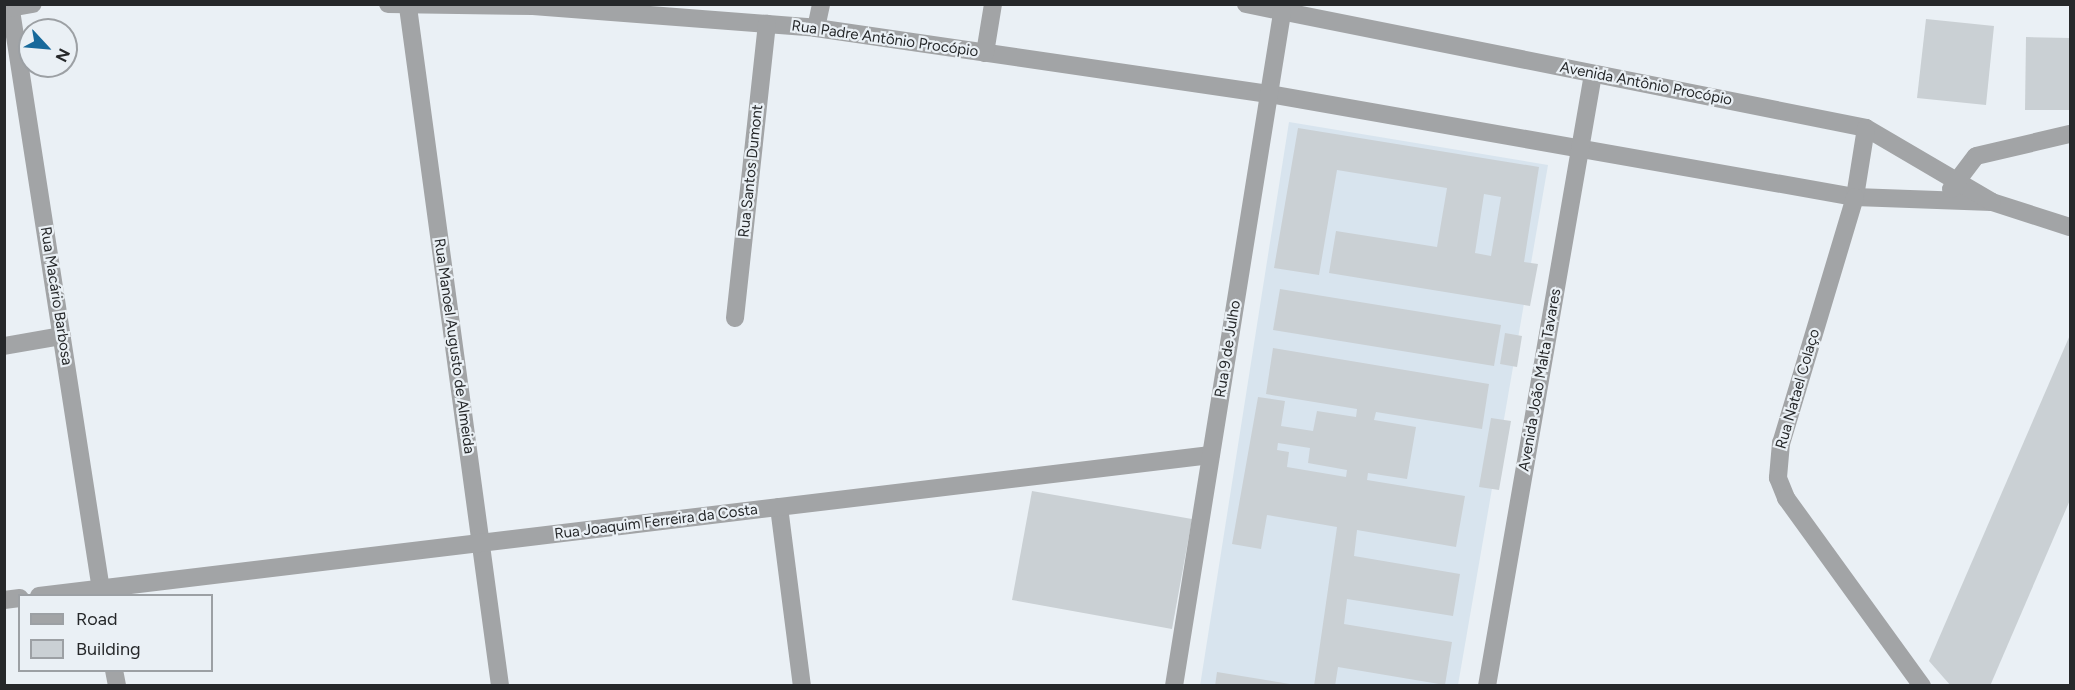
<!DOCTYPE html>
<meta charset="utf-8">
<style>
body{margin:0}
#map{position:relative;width:2075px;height:690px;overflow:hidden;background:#eaf0f5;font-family:Figtree,sans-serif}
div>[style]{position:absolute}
.built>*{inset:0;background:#d8e4ee}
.building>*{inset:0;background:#cad0d4}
.minor>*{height:18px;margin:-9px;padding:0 9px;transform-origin:9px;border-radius:9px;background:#a2a4a6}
span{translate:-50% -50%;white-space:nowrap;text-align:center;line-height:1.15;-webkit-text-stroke:4.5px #eaf0f5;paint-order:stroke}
.street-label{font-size:15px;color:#26282a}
.frame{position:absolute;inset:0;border:6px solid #26282a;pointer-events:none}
.legend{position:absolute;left:18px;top:594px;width:195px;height:78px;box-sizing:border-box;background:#eaf0f5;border:2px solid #9ca0a4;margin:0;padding:8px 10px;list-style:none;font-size:18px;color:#26282a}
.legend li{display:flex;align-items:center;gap:12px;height:30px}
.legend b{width:30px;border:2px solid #9ca0a4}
.north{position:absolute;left:18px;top:18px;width:60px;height:60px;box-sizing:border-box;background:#eaf0f5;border:2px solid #9ca0a4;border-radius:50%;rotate:116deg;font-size:16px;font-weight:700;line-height:24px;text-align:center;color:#26282a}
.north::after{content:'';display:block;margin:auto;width:21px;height:27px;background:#17699b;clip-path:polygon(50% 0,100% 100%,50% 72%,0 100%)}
</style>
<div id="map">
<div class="built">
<div style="clip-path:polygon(1289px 122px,1548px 165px,1458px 685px,1200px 686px)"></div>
</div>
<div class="building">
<div style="clip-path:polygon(1926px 19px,1994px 26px,1986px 105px,1917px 98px)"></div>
<div style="clip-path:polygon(2026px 37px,2070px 38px,2070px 110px,2025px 110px)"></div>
<div style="clip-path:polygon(evenodd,1298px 128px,1539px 167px,1524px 262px,1538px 264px,1530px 306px,1329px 273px,1336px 231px,1437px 247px,1447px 188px,1337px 170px,1319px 275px,1274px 268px,1298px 128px,1484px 194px,1501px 197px,1491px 256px,1475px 253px,1484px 194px)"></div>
<div style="clip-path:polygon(1280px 289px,1501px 325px,1494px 366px,1273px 330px)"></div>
<div style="clip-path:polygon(1505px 333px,1522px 336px,1517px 367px,1500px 364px)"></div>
<div style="clip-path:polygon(2070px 335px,2070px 500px,1990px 686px,1951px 686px,1929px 661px)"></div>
<div style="clip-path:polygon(evenodd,1273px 348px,1489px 384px,1482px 429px,1376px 412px,1374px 420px,1416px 427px,1407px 479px,1368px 473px,1367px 480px,1465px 496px,1456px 547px,1357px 530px,1354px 556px,1460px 574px,1453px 616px,1347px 599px,1344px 624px,1452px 642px,1445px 685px,1338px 667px,1335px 686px,1314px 686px,1337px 527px,1267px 515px,1261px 549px,1232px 544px,1258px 397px,1285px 401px,1281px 426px,1313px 431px,1317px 411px,1356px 417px,1357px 409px,1266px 394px,1273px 348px,1278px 443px,1310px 448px,1308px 463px,1347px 470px,1346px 477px,1287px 467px,1289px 452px,1277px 450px,1278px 443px)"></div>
<div style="clip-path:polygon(1491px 418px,1511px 421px,1499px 490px,1479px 487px)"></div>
<div style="clip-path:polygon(1032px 491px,1192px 519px,1172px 629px,1012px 600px)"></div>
<div style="clip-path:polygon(1217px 672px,1290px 684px,1290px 686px,1215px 686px)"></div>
</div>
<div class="minor">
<div style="left:10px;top:4px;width:599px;rotate:81.17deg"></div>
<div style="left:388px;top:4px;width:145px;rotate:0.8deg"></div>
<div style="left:533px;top:6px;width:284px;rotate:4.4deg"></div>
<div style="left:816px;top:28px;width:459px;rotate:8.3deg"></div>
<div style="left:1270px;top:94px;width:594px;rotate:9.99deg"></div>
<div style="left:1855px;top:197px;width:137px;rotate:2.1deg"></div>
<div style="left:1992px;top:202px;width:82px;rotate:17.8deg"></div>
<div style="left:1246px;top:4px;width:632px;rotate:11.31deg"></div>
<div style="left:1866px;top:128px;width:146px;rotate:30.4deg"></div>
<div style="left:408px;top:7px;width:685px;rotate:82.28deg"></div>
<div style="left:4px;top:9px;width:29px;rotate:-10deg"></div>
<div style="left:816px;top:28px;width:25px;rotate:-78deg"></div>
<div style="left:985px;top:53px;width:50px;rotate:-80.7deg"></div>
<div style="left:1866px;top:128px;width:70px;rotate:99.1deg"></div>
<div style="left:1855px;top:197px;width:257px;rotate:106.7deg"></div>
<div style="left:1781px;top:443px;width:35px;rotate:95deg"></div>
<div style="left:1778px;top:478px;width:22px;rotate:68deg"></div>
<div style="left:1786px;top:498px;width:232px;rotate:54.1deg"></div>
<div style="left:1951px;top:189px;width:41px;rotate:-52.9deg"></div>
<div style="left:1976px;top:156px;width:97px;rotate:-13.2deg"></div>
<div style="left:735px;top:318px;width:296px;rotate:-83.8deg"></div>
<div style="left:4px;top:346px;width:59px;rotate:-9.8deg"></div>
<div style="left:779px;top:507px;width:180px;rotate:82.7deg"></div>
<div style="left:39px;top:596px;width:1180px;rotate:-6.86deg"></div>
<div style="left:4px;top:600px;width:16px;rotate:-7deg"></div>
<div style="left:114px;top:670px;width:16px;rotate:79deg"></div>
<div style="left:1174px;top:686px;width:682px;rotate:-80.88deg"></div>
<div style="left:1487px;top:686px;width:621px;rotate:-80.17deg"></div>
</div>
<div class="street-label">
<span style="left:885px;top:39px;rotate:8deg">Rua Padre Antônio Procópio</span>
<span style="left:1646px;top:84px;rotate:11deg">Avenida Antônio Procópio</span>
<span style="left:751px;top:171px;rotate:-84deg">Rua Santos Dumont</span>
<span style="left:56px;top:296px;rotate:81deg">Rua Macário Barbosa</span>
<span style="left:454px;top:346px;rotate:82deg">Rua Manoel Augusto de Almeida</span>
<span style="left:1228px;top:349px;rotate:-81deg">Rua 9 de Julho</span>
<span style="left:1540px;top:380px;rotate:-80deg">Avenida João Malta Tavares</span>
<span style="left:1798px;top:389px;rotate:-74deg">Rua Natael Colaço</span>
<span style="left:656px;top:522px;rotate:-7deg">Rua Joaquim Ferreira da Costa</span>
</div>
<div class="frame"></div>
<ul class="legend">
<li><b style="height:8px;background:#a2a4a6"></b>Road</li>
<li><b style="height:16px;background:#cad0d4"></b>Building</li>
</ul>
<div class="north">N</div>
</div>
